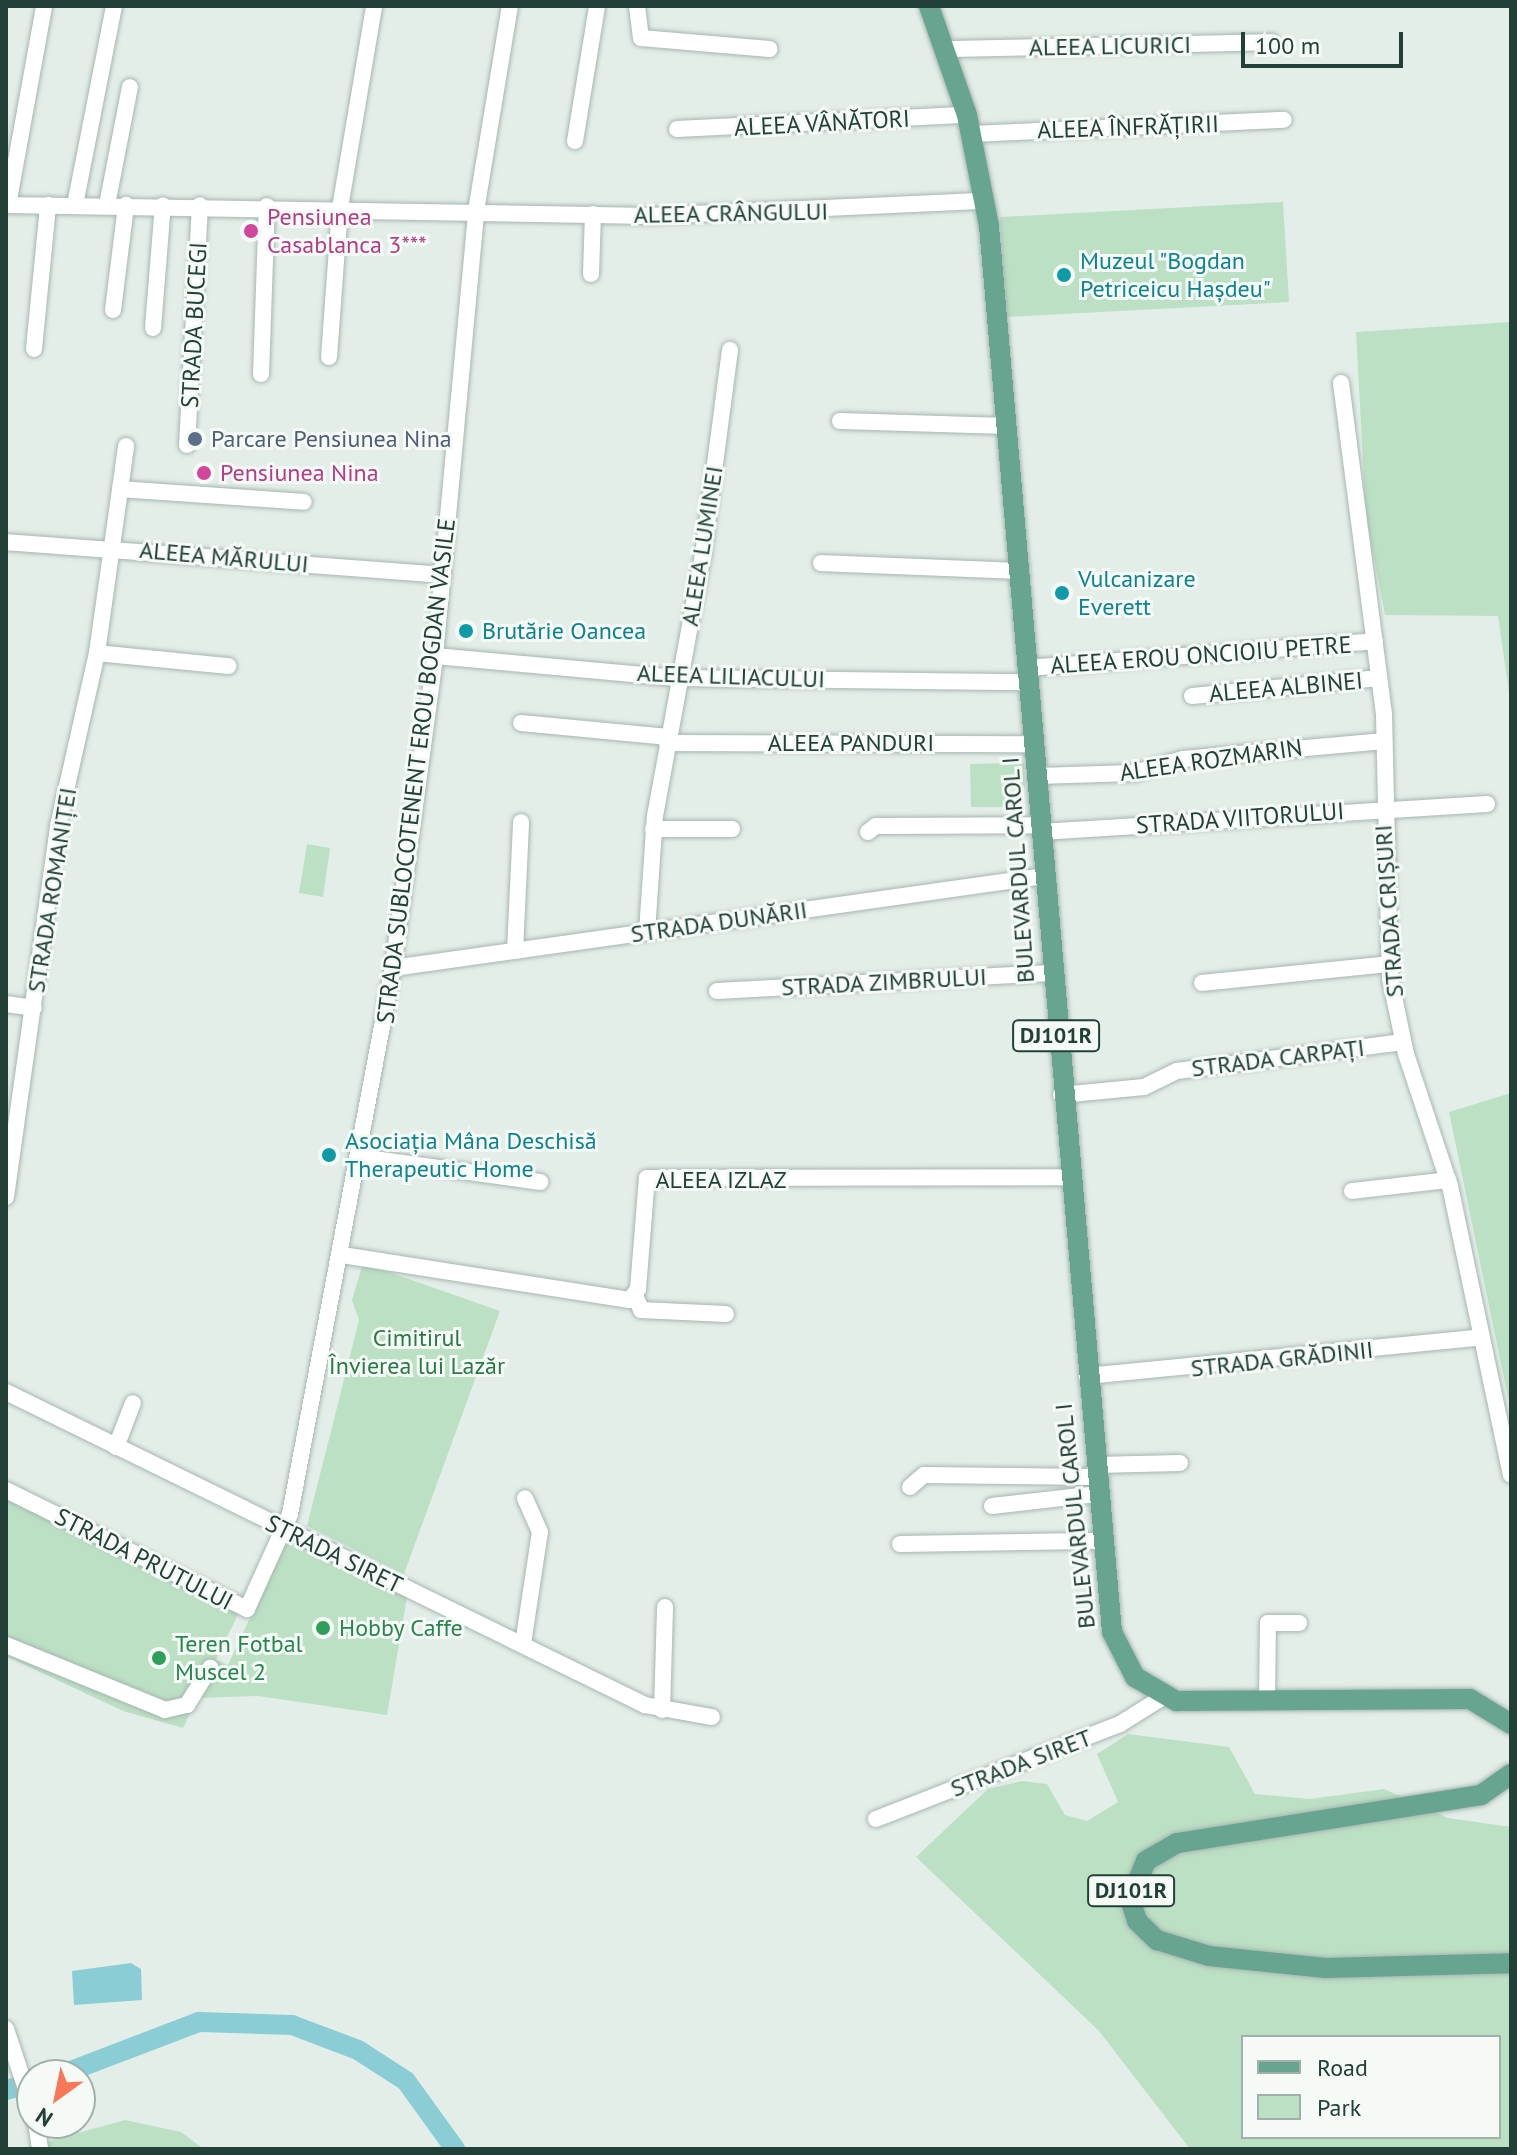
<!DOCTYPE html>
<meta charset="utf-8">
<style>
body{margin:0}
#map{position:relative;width:1517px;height:2155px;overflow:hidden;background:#e4eee9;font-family:"PT Sans",sans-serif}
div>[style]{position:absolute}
.green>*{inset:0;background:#bce0c4}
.water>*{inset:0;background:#8acdd5}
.river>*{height:20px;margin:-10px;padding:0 10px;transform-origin:10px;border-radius:10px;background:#8acdd5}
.roads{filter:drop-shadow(0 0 2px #a6b6b0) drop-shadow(0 0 2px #a6b6b0)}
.minor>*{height:16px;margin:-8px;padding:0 8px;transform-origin:8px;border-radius:8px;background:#fff}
.major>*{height:20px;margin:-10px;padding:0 10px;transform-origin:10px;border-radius:10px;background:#67a591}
.dots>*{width:22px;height:22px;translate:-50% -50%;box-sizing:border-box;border:4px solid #f5faf7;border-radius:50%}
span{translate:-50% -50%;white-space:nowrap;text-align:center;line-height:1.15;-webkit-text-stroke:6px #f5faf7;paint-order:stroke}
.shield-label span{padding:2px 6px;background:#f5faf7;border:2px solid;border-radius:6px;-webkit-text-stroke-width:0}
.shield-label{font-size:22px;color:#224037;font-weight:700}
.street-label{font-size:24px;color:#224037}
.hotel-label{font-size:24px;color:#b23c85}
.left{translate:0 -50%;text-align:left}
.culture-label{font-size:24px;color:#0d838f}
.service-label{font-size:24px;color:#4e5e75}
.park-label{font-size:24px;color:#2a7945}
.leisure-label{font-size:24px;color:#27864d}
.frame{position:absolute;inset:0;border:8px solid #224037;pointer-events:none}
.legend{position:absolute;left:1241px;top:2035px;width:260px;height:104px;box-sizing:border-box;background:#f5faf7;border:2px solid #a1b0aa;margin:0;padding:10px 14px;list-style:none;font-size:24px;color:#224037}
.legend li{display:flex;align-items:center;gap:16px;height:40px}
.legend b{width:40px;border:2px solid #a1b0aa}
.north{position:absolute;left:16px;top:2059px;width:80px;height:80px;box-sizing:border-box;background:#f5faf7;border:2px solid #a1b0aa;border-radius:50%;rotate:213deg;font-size:22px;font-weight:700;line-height:32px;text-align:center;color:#224037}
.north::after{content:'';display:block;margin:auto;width:28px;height:36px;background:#f77758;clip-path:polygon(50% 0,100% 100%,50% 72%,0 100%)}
.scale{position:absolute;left:1241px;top:32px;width:162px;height:36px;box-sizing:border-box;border:4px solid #224037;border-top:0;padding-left:10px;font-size:24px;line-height:28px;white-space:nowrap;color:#224037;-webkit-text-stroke:6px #f5faf7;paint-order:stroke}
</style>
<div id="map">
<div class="green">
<div style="clip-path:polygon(1283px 202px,1289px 302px,1005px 317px,1000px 217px)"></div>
<div style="clip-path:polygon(1511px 322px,1511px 706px,1498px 616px,1385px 615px,1366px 517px,1356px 332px)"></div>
<div style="clip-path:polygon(1024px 763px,1025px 787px,1005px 787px,1005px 807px,971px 807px,970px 764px)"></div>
<div style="clip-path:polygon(307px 844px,330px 848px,323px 897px,299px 893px)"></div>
<div style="clip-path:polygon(1511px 1093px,1511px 1412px,1449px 1112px)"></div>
<div style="clip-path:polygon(363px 1263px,500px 1311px,404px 1574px,307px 1526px,359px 1320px,352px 1300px)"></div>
<div style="clip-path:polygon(6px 1491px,241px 1608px,183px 1728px,123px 1711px,6px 1656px)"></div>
<div style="clip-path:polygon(287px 1538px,407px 1597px,387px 1715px,258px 1696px,199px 1698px,217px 1660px,228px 1665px)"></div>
<div style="clip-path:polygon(evenodd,1128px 1734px,1229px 1747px,1255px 1794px,1310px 1799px,1384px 1789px,1448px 1818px,1511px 1827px,1511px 2149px,1190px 2149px,1099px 2031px,916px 1857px,988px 1789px,1022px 1781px,1047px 1784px,1065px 1815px,1087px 1821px,1118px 1802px,1097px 1754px,1128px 1734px,1243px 2037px,1499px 2037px,1499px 2137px,1243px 2137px,1243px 2037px)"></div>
<div style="clip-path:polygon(125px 2120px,181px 2132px,204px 2149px,20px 2149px)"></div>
</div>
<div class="water">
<div style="clip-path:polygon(131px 1963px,141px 1969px,142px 2000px,74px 2005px,72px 1971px)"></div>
</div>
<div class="river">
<div style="left:60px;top:2075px;width:149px;rotate:-20.9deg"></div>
<div style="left:199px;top:2022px;width:93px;rotate:1.8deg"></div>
<div style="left:292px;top:2025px;width:71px;rotate:20.7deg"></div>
<div style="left:358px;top:2050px;width:57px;rotate:32.9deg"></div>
<div style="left:406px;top:2081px;width:84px;rotate:54.2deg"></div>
<div style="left:6px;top:2090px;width:27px;rotate:-15deg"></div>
</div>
<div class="roads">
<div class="minor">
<div style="left:637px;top:6px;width:32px;rotate:83deg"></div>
<div style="left:641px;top:38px;width:129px;rotate:4.9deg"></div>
<div style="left:948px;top:49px;width:324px;rotate:-1.2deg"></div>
<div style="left:677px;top:129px;width:290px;rotate:-2.8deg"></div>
<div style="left:972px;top:134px;width:312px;rotate:-2.6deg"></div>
<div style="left:575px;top:141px;width:137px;rotate:-80.7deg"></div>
<div style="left:6px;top:205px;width:644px;rotate:0.98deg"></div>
<div style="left:650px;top:216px;width:335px;rotate:-2.6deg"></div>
<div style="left:8px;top:205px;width:202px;rotate:-79.7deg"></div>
<div style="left:75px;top:205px;width:203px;rotate:-78.9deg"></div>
<div style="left:107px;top:205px;width:120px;rotate:-79deg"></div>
<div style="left:591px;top:274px;width:60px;rotate:-88.1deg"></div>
<div style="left:113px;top:310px;width:106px;rotate:-82.9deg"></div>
<div style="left:153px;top:328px;width:123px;rotate:-85.4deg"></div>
<div style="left:34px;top:349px;width:145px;rotate:-84.4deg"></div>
<div style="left:329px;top:357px;width:149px;rotate:-85.8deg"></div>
<div style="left:340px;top:208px;width:205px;rotate:-80.4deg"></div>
<div style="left:261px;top:374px;width:168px;rotate:-88deg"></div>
<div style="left:1341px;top:383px;width:334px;rotate:82.6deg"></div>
<div style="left:1384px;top:714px;width:264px;rotate:88.7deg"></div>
<div style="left:1390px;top:978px;width:78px;rotate:78.1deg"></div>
<div style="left:1406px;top:1054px;width:139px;rotate:71.6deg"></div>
<div style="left:1450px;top:1186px;width:295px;rotate:78.1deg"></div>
<div style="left:840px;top:421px;width:166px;rotate:1.7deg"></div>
<div style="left:187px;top:445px;width:240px;rotate:-86.9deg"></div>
<div style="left:120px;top:489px;width:184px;rotate:4deg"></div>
<div style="left:6px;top:542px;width:438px;rotate:4.3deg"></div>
<div style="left:821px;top:563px;width:197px;rotate:2.3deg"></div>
<div style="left:97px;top:653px;width:132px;rotate:5.7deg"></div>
<div style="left:435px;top:656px;width:245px;rotate:5.2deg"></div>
<div style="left:679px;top:678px;width:349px;rotate:0.7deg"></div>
<div style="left:1027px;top:668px;width:349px;rotate:-4.4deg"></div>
<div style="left:1192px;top:696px;width:188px;rotate:-5.5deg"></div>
<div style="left:521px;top:723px;width:148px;rotate:5.4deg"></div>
<div style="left:667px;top:743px;width:367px;rotate:0.2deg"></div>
<div style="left:1037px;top:776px;width:97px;rotate:-1.8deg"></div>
<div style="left:1134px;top:773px;width:51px;rotate:-15.9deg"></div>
<div style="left:1183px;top:759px;width:202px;rotate:-5.1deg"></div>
<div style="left:653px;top:829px;width:79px"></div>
<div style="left:868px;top:832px;width:10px;rotate:-37deg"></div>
<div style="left:876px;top:826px;width:165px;rotate:-0.3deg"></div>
<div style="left:1041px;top:832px;width:447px;rotate:-3.6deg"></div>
<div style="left:647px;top:932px;width:116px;rotate:-86.1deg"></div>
<div style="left:655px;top:816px;width:265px;rotate:-79.6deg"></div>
<div style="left:703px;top:555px;width:207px;rotate:-82.5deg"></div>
<div style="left:515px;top:951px;width:129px;rotate:-87.3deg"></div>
<div style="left:393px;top:968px;width:657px;rotate:-8.04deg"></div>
<div style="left:1202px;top:983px;width:189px;rotate:-5.8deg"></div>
<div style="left:717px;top:991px;width:334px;rotate:-3.1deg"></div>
<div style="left:6px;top:1004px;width:28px;rotate:8deg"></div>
<div style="left:1061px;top:1095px;width:83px;rotate:-5.5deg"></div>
<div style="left:1144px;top:1087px;width:37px;rotate:-26deg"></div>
<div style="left:1177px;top:1071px;width:228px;rotate:-7.3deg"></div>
<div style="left:360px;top:1157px;width:182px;rotate:7.9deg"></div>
<div style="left:1352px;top:1191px;width:97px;rotate:-6.5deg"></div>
<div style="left:6px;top:1197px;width:375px;rotate:-82deg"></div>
<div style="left:58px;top:826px;width:177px;rotate:-77.3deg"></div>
<div style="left:97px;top:653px;width:209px;rotate:-82deg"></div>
<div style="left:342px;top:1255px;width:291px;rotate:8.9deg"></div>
<div style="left:630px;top:1300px;width:14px;rotate:-54deg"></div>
<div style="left:638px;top:1289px;width:111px;rotate:-85.4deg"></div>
<div style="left:647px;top:1178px;width:421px;rotate:-0.1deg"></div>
<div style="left:635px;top:1295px;width:16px;rotate:68deg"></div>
<div style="left:641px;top:1310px;width:85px;rotate:2.7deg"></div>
<div style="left:1087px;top:1376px;width:392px;rotate:-5.6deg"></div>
<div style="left:6px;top:1392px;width:712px;rotate:26.1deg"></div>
<div style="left:645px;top:1705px;width:68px;rotate:10.2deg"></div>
<div style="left:116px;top:1447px;width:47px;rotate:-68.9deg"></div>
<div style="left:1095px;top:1465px;width:85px;rotate:-1.3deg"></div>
<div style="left:910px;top:1487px;width:18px;rotate:-41deg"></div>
<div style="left:924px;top:1475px;width:172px;rotate:0.7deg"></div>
<div style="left:6px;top:1490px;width:269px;rotate:26.3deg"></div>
<div style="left:247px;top:1609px;width:104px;rotate:-65.6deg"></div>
<div style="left:290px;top:1514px;width:556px;rotate:-79.32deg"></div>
<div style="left:393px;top:968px;width:315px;rotate:-82.3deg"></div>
<div style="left:435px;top:656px;width:447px;rotate:-84.7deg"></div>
<div style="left:476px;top:211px;width:208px;rotate:-80.6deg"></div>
<div style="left:992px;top:1506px;width:107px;rotate:-6.5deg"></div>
<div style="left:900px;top:1544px;width:201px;rotate:-0.9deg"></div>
<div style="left:523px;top:1644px;width:113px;rotate:-81.4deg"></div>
<div style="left:540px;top:1532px;width:37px;rotate:-114deg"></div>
<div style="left:6px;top:1645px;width:172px;rotate:22.2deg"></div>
<div style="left:165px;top:1710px;width:23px;rotate:-13deg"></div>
<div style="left:187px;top:1705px;width:44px;rotate:-58.1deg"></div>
<div style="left:1267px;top:1702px;width:79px;rotate:-89.3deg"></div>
<div style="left:1268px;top:1623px;width:31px"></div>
<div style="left:662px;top:1710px;width:103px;rotate:-88.3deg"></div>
<div style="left:876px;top:1819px;width:262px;rotate:-21.3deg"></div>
<div style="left:1120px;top:1724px;width:51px;rotate:-32.1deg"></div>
<div style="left:6px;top:2029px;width:82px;rotate:71.6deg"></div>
<div style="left:36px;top:2123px;width:26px;rotate:81deg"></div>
</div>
<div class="major">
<div style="left:929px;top:6px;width:115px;rotate:70.8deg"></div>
<div style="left:967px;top:115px;width:113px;rotate:78.8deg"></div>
<div style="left:989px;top:226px;width:1411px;rotate:85deg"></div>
<div style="left:1112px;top:1632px;width:51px;rotate:62.9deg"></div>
<div style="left:1135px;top:1677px;width:48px;rotate:30.3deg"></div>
<div style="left:1176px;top:1701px;width:294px;rotate:-0.4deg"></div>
<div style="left:1470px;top:1699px;width:48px;rotate:31.4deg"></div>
<div style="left:1511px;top:1774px;width:37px;rotate:145deg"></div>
<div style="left:1481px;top:1795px;width:308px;rotate:171deg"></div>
<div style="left:1177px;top:1843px;width:36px;rotate:150deg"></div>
<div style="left:1146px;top:1861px;width:41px;rotate:112.8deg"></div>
<div style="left:1130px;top:1899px;width:23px;rotate:72deg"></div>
<div style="left:1137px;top:1921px;width:28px;rotate:44deg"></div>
<div style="left:1157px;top:1940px;width:54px;rotate:17.1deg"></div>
<div style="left:1209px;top:1956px;width:117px;rotate:5.9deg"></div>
<div style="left:1325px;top:1968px;width:186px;rotate:-1.5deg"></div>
</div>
</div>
<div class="dots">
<div style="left:251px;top:231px;background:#d1479c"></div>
<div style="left:1064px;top:275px;background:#0f9aa8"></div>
<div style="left:195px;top:439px;background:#5c6f8a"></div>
<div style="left:204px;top:473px;background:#d1479c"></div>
<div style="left:1062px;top:593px;background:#0f9aa8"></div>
<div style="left:466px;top:631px;background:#0f9aa8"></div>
<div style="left:329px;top:1155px;background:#0f9aa8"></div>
<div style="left:323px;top:1628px;background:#2e9e5b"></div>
<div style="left:159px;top:1658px;background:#2e9e5b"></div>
</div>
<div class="shield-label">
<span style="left:1056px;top:1036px">DJ101R</span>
<span style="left:1131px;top:1891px">DJ101R</span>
</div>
<div class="street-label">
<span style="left:1110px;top:46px;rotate:-1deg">ALEEA LICURICI</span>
<span style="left:822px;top:123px;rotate:-3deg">ALEEA VÂNĂTORI</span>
<span style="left:1128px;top:127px;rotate:-2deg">ALEEA ÎNFRĂȚIRII</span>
<span style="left:731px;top:213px;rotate:-1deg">ALEEA CRÂNGULUI</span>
<span style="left:194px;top:325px;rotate:-87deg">STRADA BUCEGI</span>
<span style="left:702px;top:546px;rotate:-81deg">ALEEA LUMINEI</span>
<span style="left:224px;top:557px;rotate:5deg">ALEEA MĂRULUI</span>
<span style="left:1201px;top:655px;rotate:-4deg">ALEEA EROU ONCIOIU PETRE</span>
<span style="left:731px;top:676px;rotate:2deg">ALEEA LILIACULUI</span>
<span style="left:1286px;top:687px;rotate:-5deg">ALEEA ALBINEI</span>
<span style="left:851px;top:743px">ALEEA PANDURI</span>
<span style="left:1211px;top:760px;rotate:-8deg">ALEEA ROZMARIN</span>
<span style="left:416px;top:771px;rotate:-83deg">STRADA SUBLOCOTENENT EROU BOGDAN VASILE</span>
<span style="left:1240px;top:818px;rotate:-4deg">STRADA VIITORULUI</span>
<span style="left:1018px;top:870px;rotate:-94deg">BULEVARDUL CAROL I</span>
<span style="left:52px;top:890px;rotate:-81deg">STRADA ROMANIȚEI</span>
<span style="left:1389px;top:911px;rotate:-94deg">STRADA CRIȘURI</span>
<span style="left:719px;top:922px;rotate:-8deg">STRADA DUNĂRII</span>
<span style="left:884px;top:982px;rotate:-3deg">STRADA ZIMBRULUI</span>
<span style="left:1278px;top:1058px;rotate:-7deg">STRADA CARPAȚI</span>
<span style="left:721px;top:1180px">ALEEA IZLAZ</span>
<span style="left:1282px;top:1359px;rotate:-6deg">STRADA GRĂDINII</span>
<span style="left:1075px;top:1516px;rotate:-96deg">BULEVARDUL CAROL I</span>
<span style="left:334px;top:1554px;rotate:26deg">STRADA SIRET</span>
<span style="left:144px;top:1559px;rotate:27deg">STRADA PRUTULUI</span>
<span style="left:1021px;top:1763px;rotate:-21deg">STRADA SIRET</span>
</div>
<div class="hotel-label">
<span class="left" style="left:267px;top:231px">Pensiunea<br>Casablanca 3***</span>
<span class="left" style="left:220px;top:473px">Pensiunea Nina</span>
</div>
<div class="culture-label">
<span class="left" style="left:1080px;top:275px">Muzeul "Bogdan<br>Petriceicu Hașdeu"</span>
<span class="left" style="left:1078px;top:593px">Vulcanizare<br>Everett</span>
<span class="left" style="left:482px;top:631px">Brutărie Oancea</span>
<span class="left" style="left:345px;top:1155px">Asociația Mâna Deschisă<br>Therapeutic Home</span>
</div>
<div class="service-label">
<span class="left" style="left:211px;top:439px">Parcare Pensiunea Nina</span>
</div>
<div class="park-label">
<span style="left:417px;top:1352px">Cimitirul<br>Învierea lui Lazăr</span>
</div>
<div class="leisure-label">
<span class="left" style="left:339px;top:1628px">Hobby Caffe</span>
<span class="left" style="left:175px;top:1658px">Teren Fotbal<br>Muscel 2</span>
</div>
<div class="frame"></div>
<ul class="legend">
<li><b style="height:10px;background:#67a591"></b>Road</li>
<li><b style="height:22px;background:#bce0c4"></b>Park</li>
</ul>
<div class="north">N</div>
<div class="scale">100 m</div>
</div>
